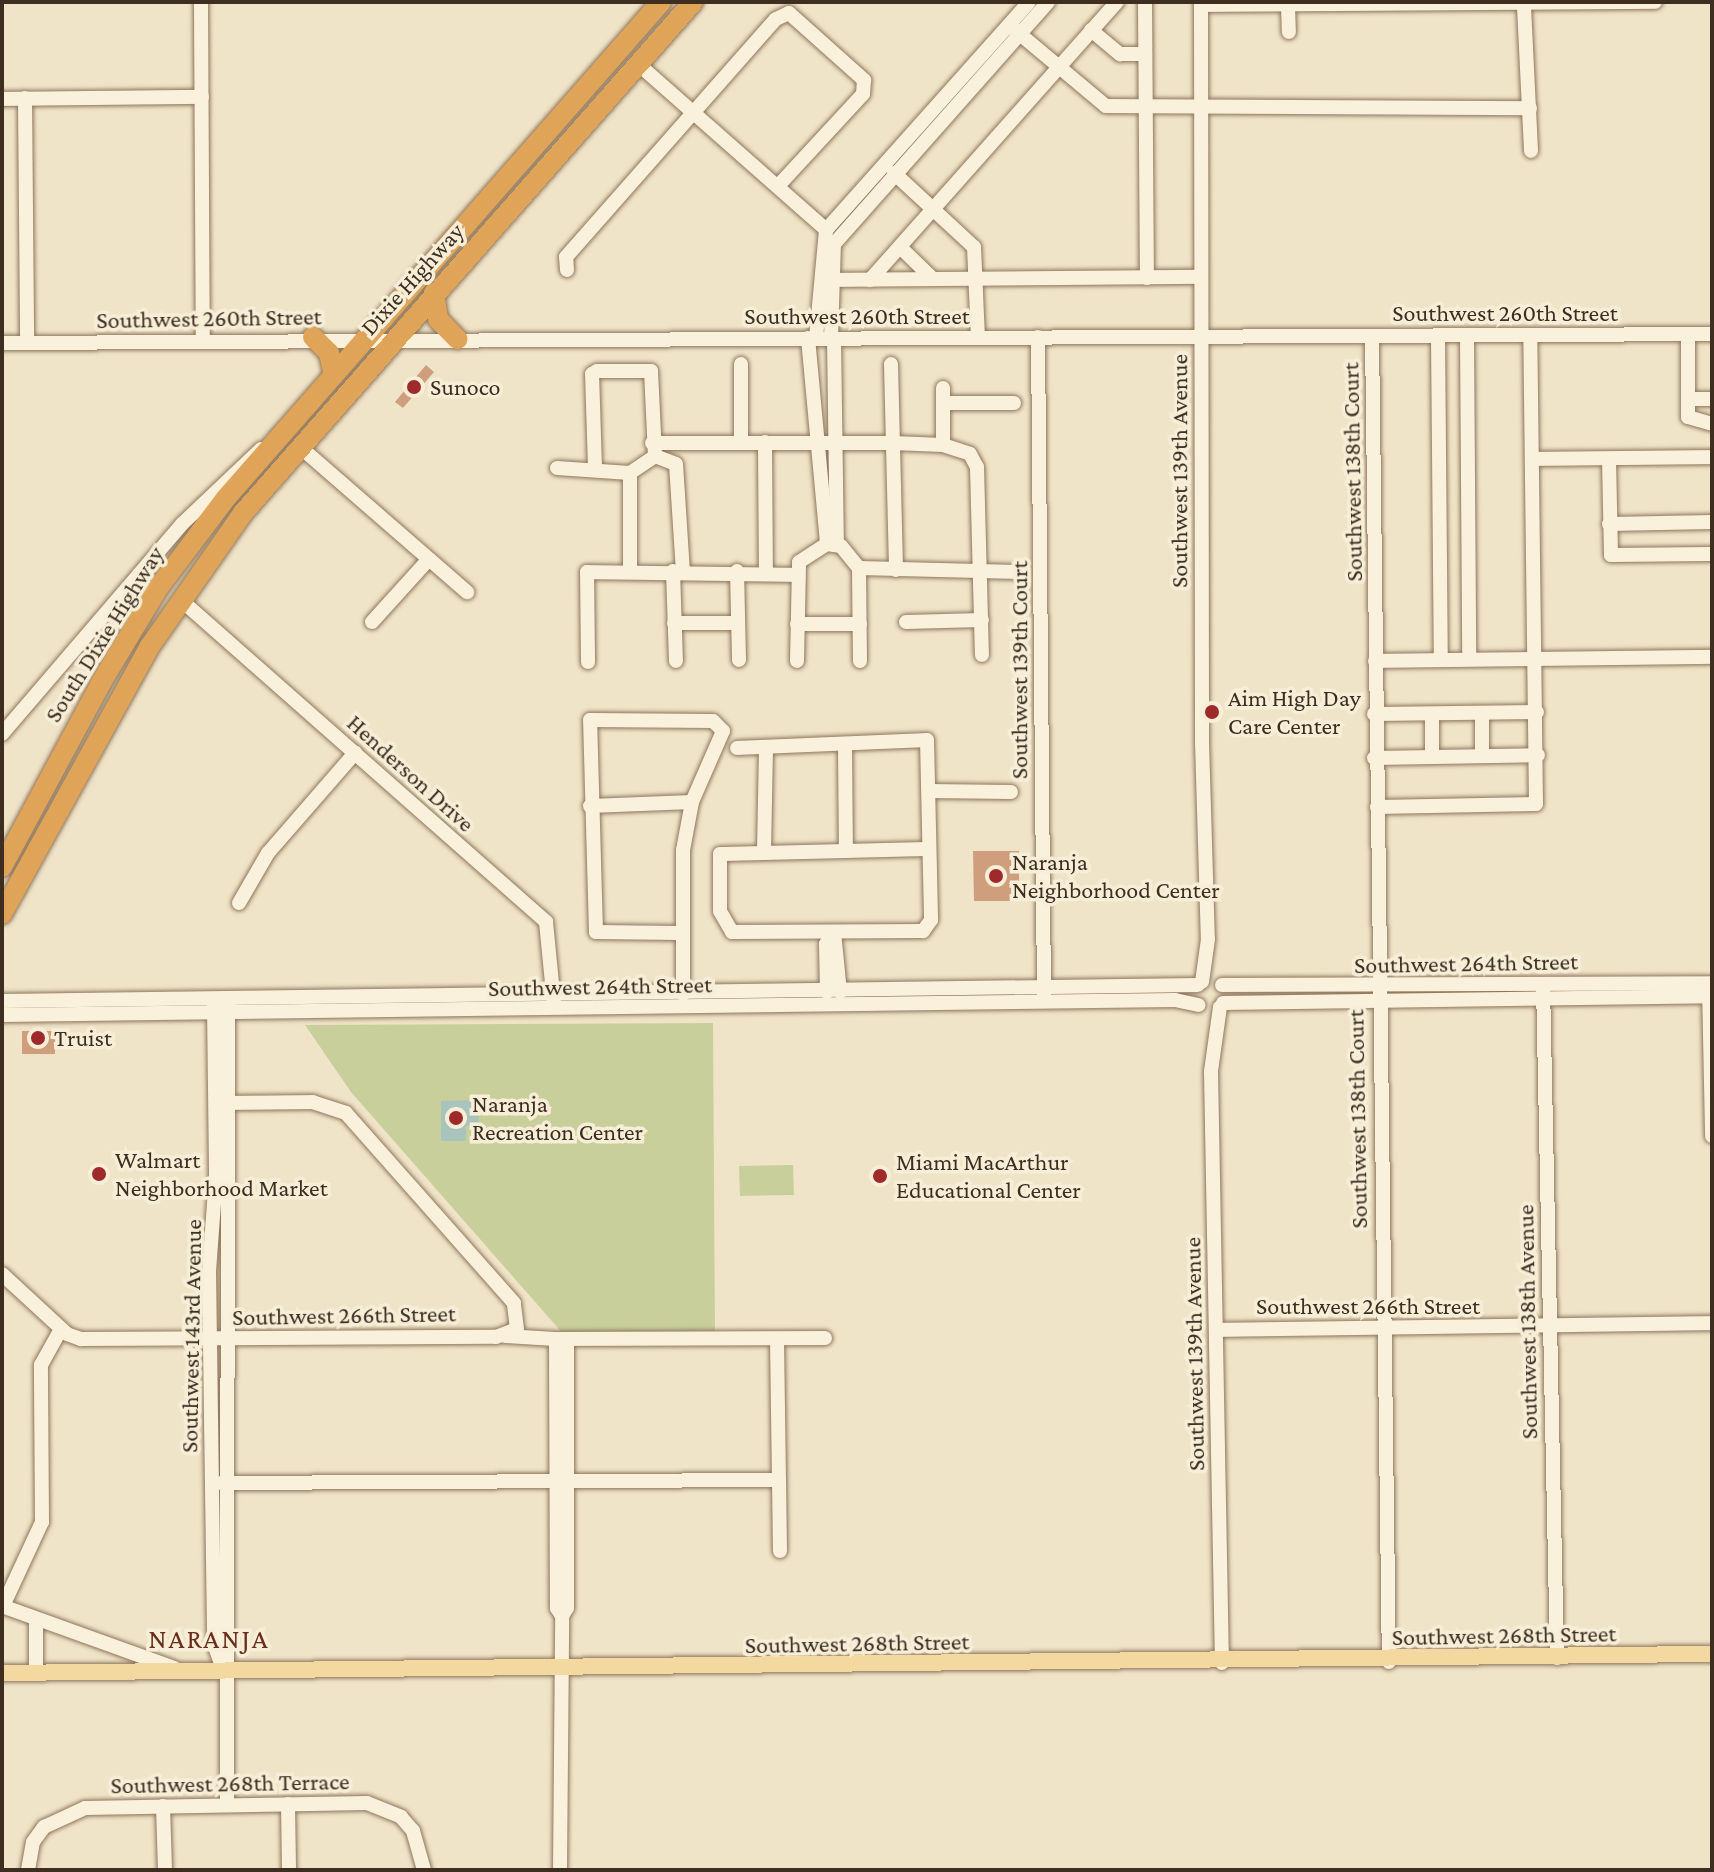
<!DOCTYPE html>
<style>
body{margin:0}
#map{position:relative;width:1714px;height:1872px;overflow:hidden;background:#f0e4c8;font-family:"Crimson Pro",serif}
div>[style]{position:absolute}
.green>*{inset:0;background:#c9cf9b}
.water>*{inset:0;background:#a9c4bc}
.building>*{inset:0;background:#cf9f7d}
.roads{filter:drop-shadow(0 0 2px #8d765c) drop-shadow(0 0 2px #8d765c)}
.minor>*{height:14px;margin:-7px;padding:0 7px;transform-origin:7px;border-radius:7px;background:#faf1dc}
.major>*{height:16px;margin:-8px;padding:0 8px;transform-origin:8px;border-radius:8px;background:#f3d9a0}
.highway>*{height:20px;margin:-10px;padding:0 10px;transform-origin:10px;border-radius:10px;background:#e0a458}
.dots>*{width:22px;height:22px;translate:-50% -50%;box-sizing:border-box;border:4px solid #f7eed8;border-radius:50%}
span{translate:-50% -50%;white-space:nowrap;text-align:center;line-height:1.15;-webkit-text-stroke:7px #f7eed8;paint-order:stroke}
.street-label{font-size:24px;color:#3d2e20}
.poi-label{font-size:24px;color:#3d2e20}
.left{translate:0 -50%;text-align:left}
.quarter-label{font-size:28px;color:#6b2e1e;letter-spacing:2px}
.frame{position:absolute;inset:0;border:4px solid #3d2e20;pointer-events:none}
</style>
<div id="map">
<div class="green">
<div style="clip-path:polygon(713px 1023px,715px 1334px,565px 1336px,351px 1092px,305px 1025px)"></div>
<div style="clip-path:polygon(793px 1165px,794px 1195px,740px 1196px,739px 1166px)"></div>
</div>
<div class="water">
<div style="clip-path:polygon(478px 1100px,479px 1124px,466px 1126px,466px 1141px,441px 1141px,441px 1101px)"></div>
</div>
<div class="building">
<div style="clip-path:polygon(426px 365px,434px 372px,403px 408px,395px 402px)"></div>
<div style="clip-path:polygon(973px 851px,1019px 851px,1019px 901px,974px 901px)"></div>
<div style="clip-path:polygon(22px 1031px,55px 1031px,55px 1054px,22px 1054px)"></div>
</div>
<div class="roads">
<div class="minor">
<div style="left:201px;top:2px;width:338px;rotate:89.7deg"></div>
<div style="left:1145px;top:2px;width:276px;rotate:89.6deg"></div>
<div style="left:1201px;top:2px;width:740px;rotate:89.92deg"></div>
<div style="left:1202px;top:742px;width:197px;rotate:88.3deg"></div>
<div style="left:1208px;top:939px;width:43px;rotate:97.9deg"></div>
<div style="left:1201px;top:5px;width:454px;rotate:-0.4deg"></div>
<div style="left:1288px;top:7px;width:25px;rotate:88deg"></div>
<div style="left:1524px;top:7px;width:144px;rotate:87.2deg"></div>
<div style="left:1009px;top:25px;width:126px;rotate:39.9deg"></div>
<div style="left:1106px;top:106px;width:424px;rotate:0.3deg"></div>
<div style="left:1091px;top:30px;width:38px;rotate:40deg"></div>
<div style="left:1120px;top:54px;width:24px"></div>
<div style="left:638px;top:64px;width:251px;rotate:41.4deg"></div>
<div style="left:25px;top:98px;width:245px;rotate:89.5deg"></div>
<div style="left:2px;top:99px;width:200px;rotate:-0.6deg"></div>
<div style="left:894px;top:173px;width:109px;rotate:42.8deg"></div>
<div style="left:974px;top:247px;width:91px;rotate:87.5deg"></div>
<div style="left:900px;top:247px;width:46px;rotate:44.1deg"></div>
<div style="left:567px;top:270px;width:13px;rotate:-94deg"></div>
<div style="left:566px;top:257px;width:317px;rotate:-48.6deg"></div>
<div style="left:776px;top:19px;width:14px;rotate:-25deg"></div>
<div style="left:789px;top:13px;width:101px;rotate:41.8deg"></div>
<div style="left:864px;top:80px;width:14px;rotate:94deg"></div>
<div style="left:863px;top:94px;width:125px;rotate:132.7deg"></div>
<div style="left:829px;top:280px;width:371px;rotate:-0.5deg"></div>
<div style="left:870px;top:280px;width:372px;rotate:-48.4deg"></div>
<div style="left:1688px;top:334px;width:83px;rotate:90deg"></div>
<div style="left:1688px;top:417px;width:25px;rotate:16deg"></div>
<div style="left:1372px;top:336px;width:1326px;rotate:89.27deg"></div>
<div style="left:1438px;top:336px;width:323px;rotate:89.5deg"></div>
<div style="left:1467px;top:336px;width:323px;rotate:89.6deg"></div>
<div style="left:1038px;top:337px;width:660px;rotate:89.48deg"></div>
<div style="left:808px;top:338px;width:207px;rotate:84.7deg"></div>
<div style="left:816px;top:338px;width:108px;rotate:-84.7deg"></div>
<div style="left:826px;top:230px;width:305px;rotate:-48.3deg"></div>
<div style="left:831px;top:338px;width:94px;rotate:-88.2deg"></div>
<div style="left:834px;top:244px;width:323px;rotate:-48.5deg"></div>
<div style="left:834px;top:338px;width:207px;rotate:89.2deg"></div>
<div style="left:2px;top:343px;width:1710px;rotate:-0.3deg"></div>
<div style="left:741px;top:364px;width:78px;rotate:90deg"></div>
<div style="left:891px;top:364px;width:206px;rotate:88.6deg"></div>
<div style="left:943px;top:388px;width:57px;rotate:90deg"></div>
<div style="left:1688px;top:399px;width:24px"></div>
<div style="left:943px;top:403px;width:71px"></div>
<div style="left:765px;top:442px;width:129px;rotate:89.6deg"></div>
<div style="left:652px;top:443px;width:241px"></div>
<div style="left:893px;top:443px;width:50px;rotate:2.3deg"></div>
<div style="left:943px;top:445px;width:28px;rotate:18deg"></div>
<div style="left:970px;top:454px;width:15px;rotate:62deg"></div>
<div style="left:977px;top:467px;width:188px;rotate:88.5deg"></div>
<div style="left:299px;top:446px;width:223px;rotate:41deg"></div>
<div style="left:1533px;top:459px;width:179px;rotate:-0.6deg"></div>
<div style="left:1609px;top:459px;width:96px;rotate:88.8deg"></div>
<div style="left:1611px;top:555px;width:101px;rotate:-0.6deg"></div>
<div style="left:557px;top:468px;width:73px;rotate:3.9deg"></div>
<div style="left:595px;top:468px;width:94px;rotate:-91.8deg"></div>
<div style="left:592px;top:374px;width:6px;rotate:-31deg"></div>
<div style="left:597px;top:371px;width:54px"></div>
<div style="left:651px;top:371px;width:85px;rotate:87.3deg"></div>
<div style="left:630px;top:473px;width:30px;rotate:-34deg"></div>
<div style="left:655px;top:456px;width:22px;rotate:21deg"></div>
<div style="left:676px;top:464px;width:107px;rotate:86.3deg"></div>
<div style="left:630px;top:473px;width:99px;rotate:90deg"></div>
<div style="left:1609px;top:524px;width:103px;rotate:-1.1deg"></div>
<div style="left:859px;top:568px;width:160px;rotate:1.4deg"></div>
<div style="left:673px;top:571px;width:90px;rotate:88.1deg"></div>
<div style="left:737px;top:571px;width:89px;rotate:88.7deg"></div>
<div style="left:181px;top:600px;width:487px;rotate:41.4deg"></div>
<div style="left:546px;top:922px;width:82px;rotate:84.4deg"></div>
<div style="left:372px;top:622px;width:85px;rotate:-47.9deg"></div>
<div style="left:906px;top:622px;width:76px;rotate:-1.5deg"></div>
<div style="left:674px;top:623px;width:64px"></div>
<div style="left:797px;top:624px;width:63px"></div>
<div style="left:797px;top:661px;width:99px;rotate:-88.8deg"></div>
<div style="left:799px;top:562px;width:33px;rotate:-33deg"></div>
<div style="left:827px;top:544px;width:14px;rotate:8deg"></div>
<div style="left:841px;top:546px;width:28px;rotate:51deg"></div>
<div style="left:859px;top:568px;width:93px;rotate:89.4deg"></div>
<div style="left:1375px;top:661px;width:337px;rotate:-0.7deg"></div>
<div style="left:588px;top:662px;width:90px;rotate:-90.6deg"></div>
<div style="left:587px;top:572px;width:210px;rotate:0.8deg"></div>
<div style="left:1482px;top:713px;width:43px;rotate:90deg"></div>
<div style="left:1374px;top:714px;width:163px;rotate:-0.7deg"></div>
<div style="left:1432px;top:714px;width:43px;rotate:90deg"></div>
<div style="left:2px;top:734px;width:277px;rotate:-49.4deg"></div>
<div style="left:182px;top:524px;width:109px;rotate:-43.5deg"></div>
<div style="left:845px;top:745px;width:106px;rotate:89.5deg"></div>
<div style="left:737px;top:748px;width:190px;rotate:-2.4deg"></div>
<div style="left:927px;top:740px;width:180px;rotate:88.7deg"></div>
<div style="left:931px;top:920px;width:14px;rotate:126deg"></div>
<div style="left:923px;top:931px;width:191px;rotate:179.7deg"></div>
<div style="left:732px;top:932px;width:24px;rotate:-120deg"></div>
<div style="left:720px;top:911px;width:57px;rotate:-90deg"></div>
<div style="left:720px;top:854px;width:209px;rotate:-1.4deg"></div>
<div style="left:1374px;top:758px;width:164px;rotate:-1deg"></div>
<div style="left:929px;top:791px;width:82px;rotate:0.7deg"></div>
<div style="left:590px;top:806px;width:102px;rotate:-2.2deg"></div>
<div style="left:1377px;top:807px;width:159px;rotate:-1.1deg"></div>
<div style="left:1536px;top:804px;width:469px;rotate:-90.7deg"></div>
<div style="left:764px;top:852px;width:105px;rotate:-88.9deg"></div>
<div style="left:239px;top:903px;width:58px;rotate:-59.9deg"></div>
<div style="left:268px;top:853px;width:133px;rotate:-49deg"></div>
<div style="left:834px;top:932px;width:60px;rotate:84.3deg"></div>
<div style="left:678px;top:933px;width:82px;rotate:-179.3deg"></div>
<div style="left:596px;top:932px;width:212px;rotate:-91.6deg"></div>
<div style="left:590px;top:720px;width:123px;rotate:0.5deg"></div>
<div style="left:713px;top:721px;width:14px;rotate:45deg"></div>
<div style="left:723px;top:731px;width:77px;rotate:113.6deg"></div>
<div style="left:692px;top:802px;width:49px;rotate:100.6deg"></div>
<div style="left:683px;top:850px;width:144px;rotate:90deg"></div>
<div style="left:1543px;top:984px;width:674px;rotate:88.81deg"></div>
<div style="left:1222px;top:985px;width:490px;rotate:-0.2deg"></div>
<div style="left:1709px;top:987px;width:149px;rotate:88.8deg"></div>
<div style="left:827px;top:992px;width:48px;rotate:-91.2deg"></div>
<div style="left:826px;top:944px;width:14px;rotate:-56deg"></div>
<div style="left:2px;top:1001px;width:1196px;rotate:-0.77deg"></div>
<div style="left:1223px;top:1003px;width:489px;rotate:-0.8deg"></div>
<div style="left:214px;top:1006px;width:170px;rotate:89.3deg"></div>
<div style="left:216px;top:1176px;width:96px;rotate:94.2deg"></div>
<div style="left:209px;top:1272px;width:372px;rotate:89.2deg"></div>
<div style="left:214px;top:1644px;width:29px;rotate:70deg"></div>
<div style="left:1220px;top:1007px;width:65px;rotate:98deg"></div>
<div style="left:1211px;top:1071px;width:592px;rotate:88.94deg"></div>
<div style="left:2px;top:1015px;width:1173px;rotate:-0.73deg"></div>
<div style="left:1175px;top:1000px;width:24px;rotate:12deg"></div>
<div style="left:2px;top:1274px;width:88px;rotate:42.7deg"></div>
<div style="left:67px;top:1334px;width:15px;rotate:20deg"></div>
<div style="left:81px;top:1339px;width:415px;rotate:-0.3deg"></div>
<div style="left:496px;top:1337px;width:22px;rotate:-21deg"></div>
<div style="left:517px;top:1329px;width:26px;rotate:-97deg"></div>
<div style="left:514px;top:1303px;width:254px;rotate:-131.5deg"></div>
<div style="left:346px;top:1113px;width:35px;rotate:-162deg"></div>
<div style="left:313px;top:1102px;width:83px;rotate:179.3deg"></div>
<div style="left:1216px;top:1330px;width:496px;rotate:-0.8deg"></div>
<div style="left:505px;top:1336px;width:51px;rotate:3.4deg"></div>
<div style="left:556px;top:1339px;width:269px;rotate:89.8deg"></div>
<div style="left:557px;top:1608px;width:9px;rotate:58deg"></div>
<div style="left:562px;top:1616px;width:9px;rotate:-58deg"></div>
<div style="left:567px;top:1608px;width:269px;rotate:-90deg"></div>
<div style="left:560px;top:1339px;width:265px;rotate:-0.2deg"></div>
<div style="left:777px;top:1339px;width:141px;rotate:89.2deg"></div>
<div style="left:221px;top:1483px;width:558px;rotate:-0.31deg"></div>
<div style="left:779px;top:1480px;width:71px;rotate:89.2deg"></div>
<div style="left:2px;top:1606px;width:183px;rotate:19.8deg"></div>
<div style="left:3px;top:1606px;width:93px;rotate:-65.1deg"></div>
<div style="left:42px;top:1522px;width:157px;rotate:-90.4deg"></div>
<div style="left:41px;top:1365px;width:41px;rotate:-60.9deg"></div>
<div style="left:36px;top:1673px;width:51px;rotate:-90deg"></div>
<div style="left:288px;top:1804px;width:66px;rotate:89.1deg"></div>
<div style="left:227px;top:1805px;width:802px;rotate:-89.93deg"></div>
<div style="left:163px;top:1806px;width:64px;rotate:88.2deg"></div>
<div style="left:28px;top:1870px;width:28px;rotate:-80deg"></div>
<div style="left:33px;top:1842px;width:19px;rotate:-54deg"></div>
<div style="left:44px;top:1827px;width:45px;rotate:-24.9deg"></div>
<div style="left:85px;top:1808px;width:282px;rotate:-1deg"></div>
<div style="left:367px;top:1803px;width:37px;rotate:22deg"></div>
<div style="left:401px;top:1817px;width:18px;rotate:49deg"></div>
<div style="left:413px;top:1831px;width:41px;rotate:74.2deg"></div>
<div style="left:560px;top:1870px;width:254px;rotate:-89.5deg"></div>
</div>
<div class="major">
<div style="left:2px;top:1673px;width:1710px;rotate:-0.64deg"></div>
</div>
<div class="highway">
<div style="left:434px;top:293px;width:26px;rotate:81deg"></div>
<div style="left:438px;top:319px;width:28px;rotate:46deg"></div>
<div style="left:313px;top:337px;width:23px;rotate:45deg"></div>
<div style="left:329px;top:353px;width:19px;rotate:78deg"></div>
<div style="left:2px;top:867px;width:211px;rotate:-61.7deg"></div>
<div style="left:102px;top:681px;width:110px;rotate:-58.8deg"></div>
<div style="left:159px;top:587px;width:111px;rotate:-53deg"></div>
<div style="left:226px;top:498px;width:660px;rotate:-48.75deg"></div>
<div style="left:2px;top:914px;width:306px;rotate:-61.1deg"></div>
<div style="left:150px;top:646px;width:162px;rotate:-55deg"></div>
<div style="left:243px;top:513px;width:681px;rotate:-48.63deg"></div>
</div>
</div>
<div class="dots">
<div style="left:414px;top:387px;background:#9e2a2b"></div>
<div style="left:1212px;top:712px;background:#9e2a2b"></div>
<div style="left:996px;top:876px;background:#9e2a2b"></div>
<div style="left:38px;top:1038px;background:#9e2a2b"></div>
<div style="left:456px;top:1118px;background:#9e2a2b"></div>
<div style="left:99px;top:1174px;background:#9e2a2b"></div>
<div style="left:880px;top:1176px;background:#9e2a2b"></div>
</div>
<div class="street-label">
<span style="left:412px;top:279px;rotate:-48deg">Dixie Highway</span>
<span style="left:1505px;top:313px">Southwest 260th Street</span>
<span style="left:857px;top:316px">Southwest 260th Street</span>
<span style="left:209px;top:318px;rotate:-1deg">Southwest 260th Street</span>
<span style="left:1179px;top:471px;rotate:-90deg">Southwest 139th Avenue</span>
<span style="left:1352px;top:472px;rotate:-91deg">Southwest 138th Court</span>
<span style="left:104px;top:634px;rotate:-58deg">South Dixie Highway</span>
<span style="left:1019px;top:670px;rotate:-90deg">Southwest 139th Court</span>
<span style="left:411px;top:773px;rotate:42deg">Henderson Drive</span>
<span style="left:1466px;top:963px;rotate:-1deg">Southwest 264th Street</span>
<span style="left:600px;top:986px;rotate:-1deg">Southwest 264th Street</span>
<span style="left:1357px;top:1119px;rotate:-91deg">Southwest 138th Court</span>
<span style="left:1368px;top:1306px">Southwest 266th Street</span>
<span style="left:344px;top:1315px;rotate:-1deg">Southwest 266th Street</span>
<span style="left:1527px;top:1322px;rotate:-91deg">Southwest 138th Avenue</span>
<span style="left:191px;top:1336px;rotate:-89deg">Southwest 143rd Avenue</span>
<span style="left:1194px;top:1354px;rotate:-91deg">Southwest 139th Avenue</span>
<span style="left:1504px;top:1635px;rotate:-1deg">Southwest 268th Street</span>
<span style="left:857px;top:1643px;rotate:-1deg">Southwest 268th Street</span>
<span style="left:230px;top:1783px;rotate:-1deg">Southwest 268th Terrace</span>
</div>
<div class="poi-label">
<span class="left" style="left:430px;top:387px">Sunoco</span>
<span class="left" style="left:1228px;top:712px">Aim High Day<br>Care Center</span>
<span class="left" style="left:1012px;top:876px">Naranja<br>Neighborhood Center</span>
<span class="left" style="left:54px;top:1038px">Truist</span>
<span class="left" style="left:472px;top:1118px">Naranja<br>Recreation Center</span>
<span class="left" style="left:115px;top:1174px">Walmart<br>Neighborhood Market</span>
<span class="left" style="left:896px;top:1176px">Miami MacArthur<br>Educational Center</span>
</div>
<div class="quarter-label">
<span style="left:209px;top:1639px">NARANJA</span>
</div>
<div class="frame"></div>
</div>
